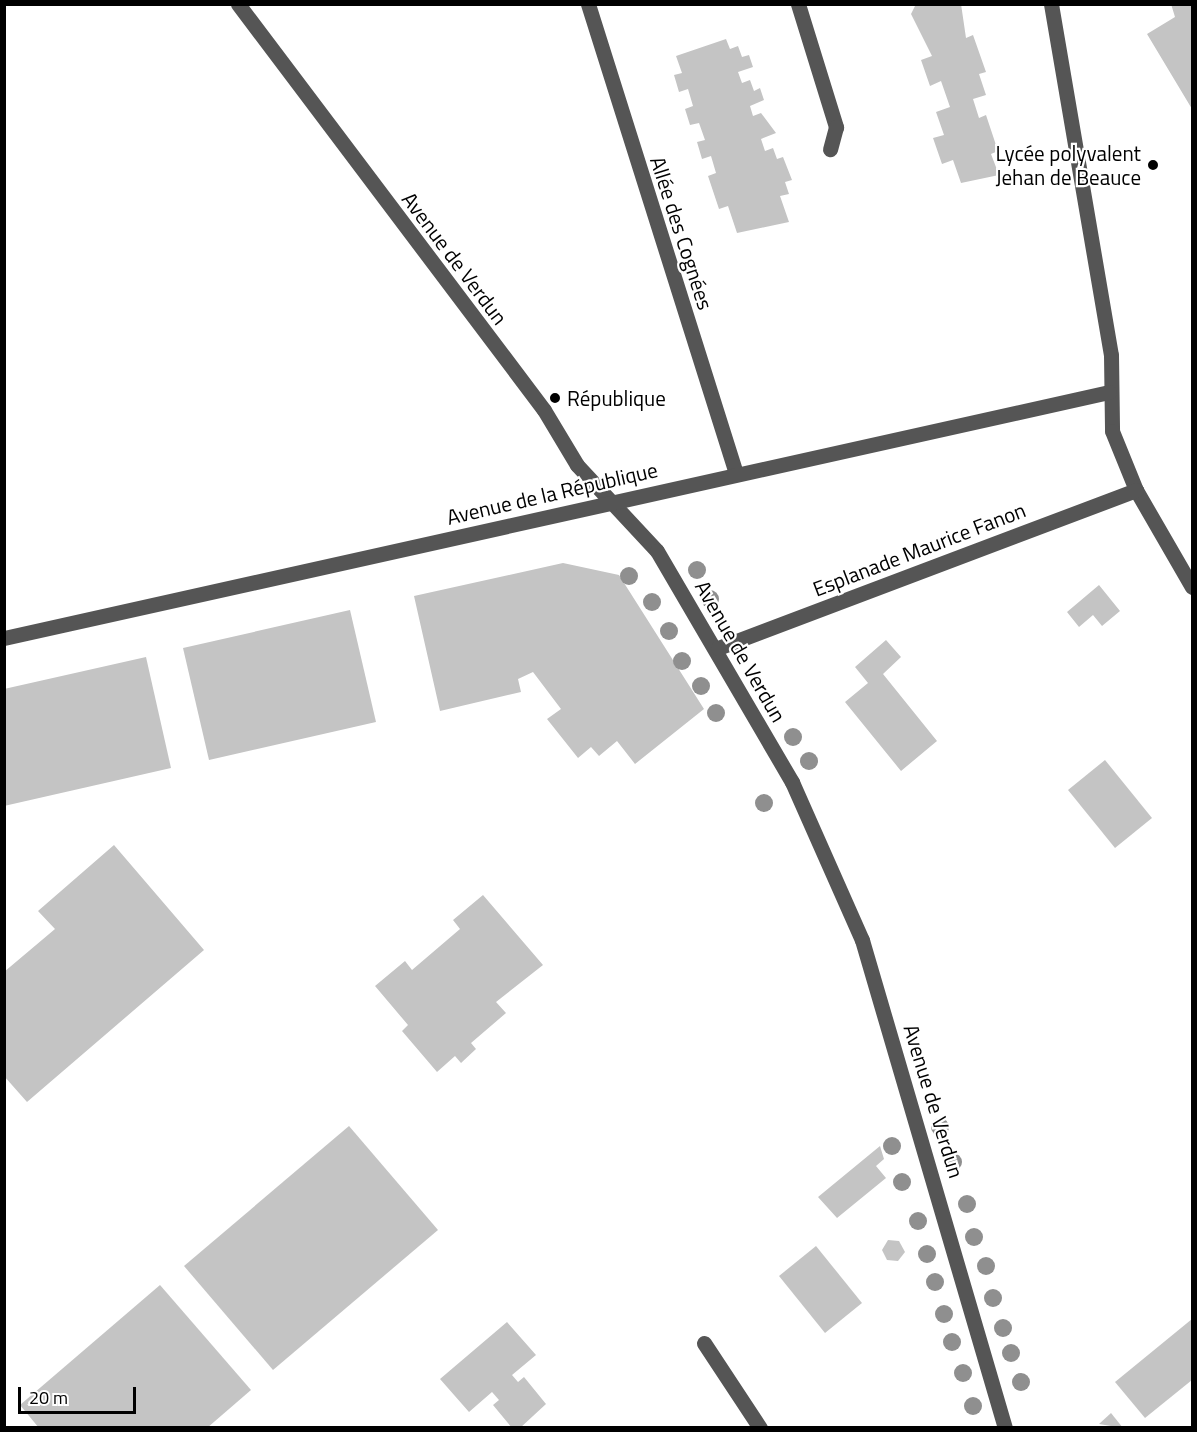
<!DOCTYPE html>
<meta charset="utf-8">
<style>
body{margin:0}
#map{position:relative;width:1197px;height:1432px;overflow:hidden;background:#fff;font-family:"Titillium Web",sans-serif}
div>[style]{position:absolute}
.building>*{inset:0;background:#c4c4c4}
.minor>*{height:15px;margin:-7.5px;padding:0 7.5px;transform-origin:7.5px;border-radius:7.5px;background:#555}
.trees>*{width:18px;height:18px;margin:-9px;border-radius:50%;background:#8f8f8f}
.dots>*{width:16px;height:16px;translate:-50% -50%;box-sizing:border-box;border:3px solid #fff;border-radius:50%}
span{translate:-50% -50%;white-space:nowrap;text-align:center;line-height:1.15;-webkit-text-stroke:4.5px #fff;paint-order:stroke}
.poi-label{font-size:21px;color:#000}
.right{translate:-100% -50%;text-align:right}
.left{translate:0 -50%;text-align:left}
.street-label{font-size:21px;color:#000}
.frame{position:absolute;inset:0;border:6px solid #000;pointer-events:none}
.scale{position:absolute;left:18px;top:1387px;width:118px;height:27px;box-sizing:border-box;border:3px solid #000;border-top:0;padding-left:8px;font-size:18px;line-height:21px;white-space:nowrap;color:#000;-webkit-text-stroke:4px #fff;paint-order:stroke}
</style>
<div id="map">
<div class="building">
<div style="clip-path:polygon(908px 4px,961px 4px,966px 38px,973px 35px,986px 72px,979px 74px,986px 95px,973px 99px,979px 118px,986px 115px,998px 151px,991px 154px,999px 175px,961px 183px,953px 160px,942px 164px,933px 138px,944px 135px,936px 112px,950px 107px,941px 81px,930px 86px,921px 60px,932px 56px,911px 14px,915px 6px)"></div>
<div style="clip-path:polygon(1171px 4px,1192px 4px,1192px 109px,1147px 34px,1175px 17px)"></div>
<div style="clip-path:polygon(726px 39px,730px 49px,738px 46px,742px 57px,749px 55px,753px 67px,738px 72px,742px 83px,750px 80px,754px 91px,760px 88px,764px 100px,750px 106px,753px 116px,761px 113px,776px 133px,761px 139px,765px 151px,773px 148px,777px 159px,783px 157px,792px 180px,785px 182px,789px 194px,780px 196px,789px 222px,737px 233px,728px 206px,719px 209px,708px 176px,716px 173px,711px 156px,702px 159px,697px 142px,705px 140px,699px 123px,690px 125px,685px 109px,693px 106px,688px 89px,679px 92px,674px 75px,682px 73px,676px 56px)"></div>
<div style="clip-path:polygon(563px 563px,619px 575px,704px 709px,635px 764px,617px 741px,599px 756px,591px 747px,578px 758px,547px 719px,561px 709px,533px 672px,518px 679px,521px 692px,440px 711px,414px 596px)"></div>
<div style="clip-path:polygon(1099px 585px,1120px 611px,1102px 626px,1093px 615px,1079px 627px,1067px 612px)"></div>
<div style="clip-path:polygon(350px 610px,376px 722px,209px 760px,183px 648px)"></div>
<div style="clip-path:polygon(886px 640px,901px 657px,883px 674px,937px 741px,901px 771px,845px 702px,868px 683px,855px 667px)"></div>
<div style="clip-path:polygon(146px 657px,171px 768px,4px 806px,4px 689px)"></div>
<div style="clip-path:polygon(1105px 760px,1152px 818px,1115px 848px,1068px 790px)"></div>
<div style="clip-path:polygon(114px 845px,204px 950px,27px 1102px,4px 1076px,4px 972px,55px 929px,38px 911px)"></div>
<div style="clip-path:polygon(483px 895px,543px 965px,496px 1002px,506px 1013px,471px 1043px,476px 1049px,461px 1063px,455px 1056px,437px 1072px,402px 1031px,408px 1025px,375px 986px,405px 961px,412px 970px,460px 929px,453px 920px)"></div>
<div style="clip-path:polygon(349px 1126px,438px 1230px,273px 1370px,184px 1266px)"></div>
<div style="clip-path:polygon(880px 1146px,884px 1159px,876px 1166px,886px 1178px,837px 1218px,818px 1197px)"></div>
<div style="clip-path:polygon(888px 1240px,899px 1241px,905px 1252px,898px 1261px,887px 1260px,882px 1250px)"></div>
<div style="clip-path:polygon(816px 1246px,862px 1303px,825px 1333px,779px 1276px)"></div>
<div style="clip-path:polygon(160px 1285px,251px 1390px,207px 1428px,39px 1428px,20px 1405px)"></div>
<div style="clip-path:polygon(1192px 1319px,1192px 1380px,1145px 1418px,1115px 1382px)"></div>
<div style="clip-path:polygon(507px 1322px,536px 1355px,512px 1375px,518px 1382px,524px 1377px,546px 1404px,520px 1428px,512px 1428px,493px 1405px,499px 1400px,492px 1392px,469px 1412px,440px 1379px)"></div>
<div style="clip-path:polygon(1111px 1413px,1123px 1428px,1099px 1424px)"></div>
</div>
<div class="minor">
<div style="left:238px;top:4px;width:508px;rotate:52.99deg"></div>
<div style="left:544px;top:410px;width:64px;rotate:59deg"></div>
<div style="left:577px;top:465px;width:117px;rotate:47.1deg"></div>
<div style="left:657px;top:551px;width:268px;rotate:59.7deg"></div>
<div style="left:792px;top:782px;width:173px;rotate:66.1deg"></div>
<div style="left:862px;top:940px;width:509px;rotate:73.67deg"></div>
<div style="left:588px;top:4px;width:493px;rotate:72.5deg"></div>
<div style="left:798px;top:4px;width:129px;rotate:72.8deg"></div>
<div style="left:836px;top:127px;width:23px;rotate:105deg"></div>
<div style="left:1051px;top:4px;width:356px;rotate:80.3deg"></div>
<div style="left:1111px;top:355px;width:76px;rotate:89.2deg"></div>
<div style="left:1112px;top:431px;width:64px;rotate:67.9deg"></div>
<div style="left:1136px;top:490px;width:112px;rotate:60deg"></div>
<div style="left:4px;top:638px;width:1132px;rotate:-12.55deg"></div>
<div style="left:718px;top:648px;width:447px;rotate:-20.7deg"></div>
<div style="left:704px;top:1343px;width:102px;rotate:56.6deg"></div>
</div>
<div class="trees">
<div style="left:697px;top:570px"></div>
<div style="left:629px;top:576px"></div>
<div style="left:710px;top:599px"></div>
<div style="left:652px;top:602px"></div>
<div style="left:669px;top:631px"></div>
<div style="left:682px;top:661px"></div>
<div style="left:701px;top:686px"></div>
<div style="left:716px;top:713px"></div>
<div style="left:793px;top:737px"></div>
<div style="left:809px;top:761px"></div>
<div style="left:764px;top:803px"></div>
<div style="left:940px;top:1127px"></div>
<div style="left:892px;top:1146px"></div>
<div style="left:953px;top:1162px"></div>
<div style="left:902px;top:1182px"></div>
<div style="left:967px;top:1204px"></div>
<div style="left:918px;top:1221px"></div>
<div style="left:974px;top:1237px"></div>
<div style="left:927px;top:1254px"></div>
<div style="left:986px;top:1266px"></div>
<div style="left:935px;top:1282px"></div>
<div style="left:993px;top:1298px"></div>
<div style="left:944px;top:1314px"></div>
<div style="left:1003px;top:1328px"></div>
<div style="left:952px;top:1342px"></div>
<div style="left:1011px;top:1353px"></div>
<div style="left:963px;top:1373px"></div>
<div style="left:1021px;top:1382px"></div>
<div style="left:973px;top:1406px"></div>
</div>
<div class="dots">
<div style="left:1153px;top:165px;background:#000"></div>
<div style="left:555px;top:398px;background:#000"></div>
</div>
<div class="poi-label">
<span class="right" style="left:1141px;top:165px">Lycée polyvalent<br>Jehan de Beauce</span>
<span class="left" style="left:567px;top:398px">République</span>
</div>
<div class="street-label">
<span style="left:682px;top:233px;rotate:72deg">Allée des Cognées</span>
<span style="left:455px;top:258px;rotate:53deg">Avenue de Verdun</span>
<span style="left:552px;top:493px;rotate:-13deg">Avenue de la République</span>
<span style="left:919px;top:549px;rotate:-21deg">Esplanade Maurice Fanon</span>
<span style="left:741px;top:651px;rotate:60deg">Avenue de Verdun</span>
<span style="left:934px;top:1101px;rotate:73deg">Avenue de Verdun</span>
</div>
<div class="frame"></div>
<div class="scale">20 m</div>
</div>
